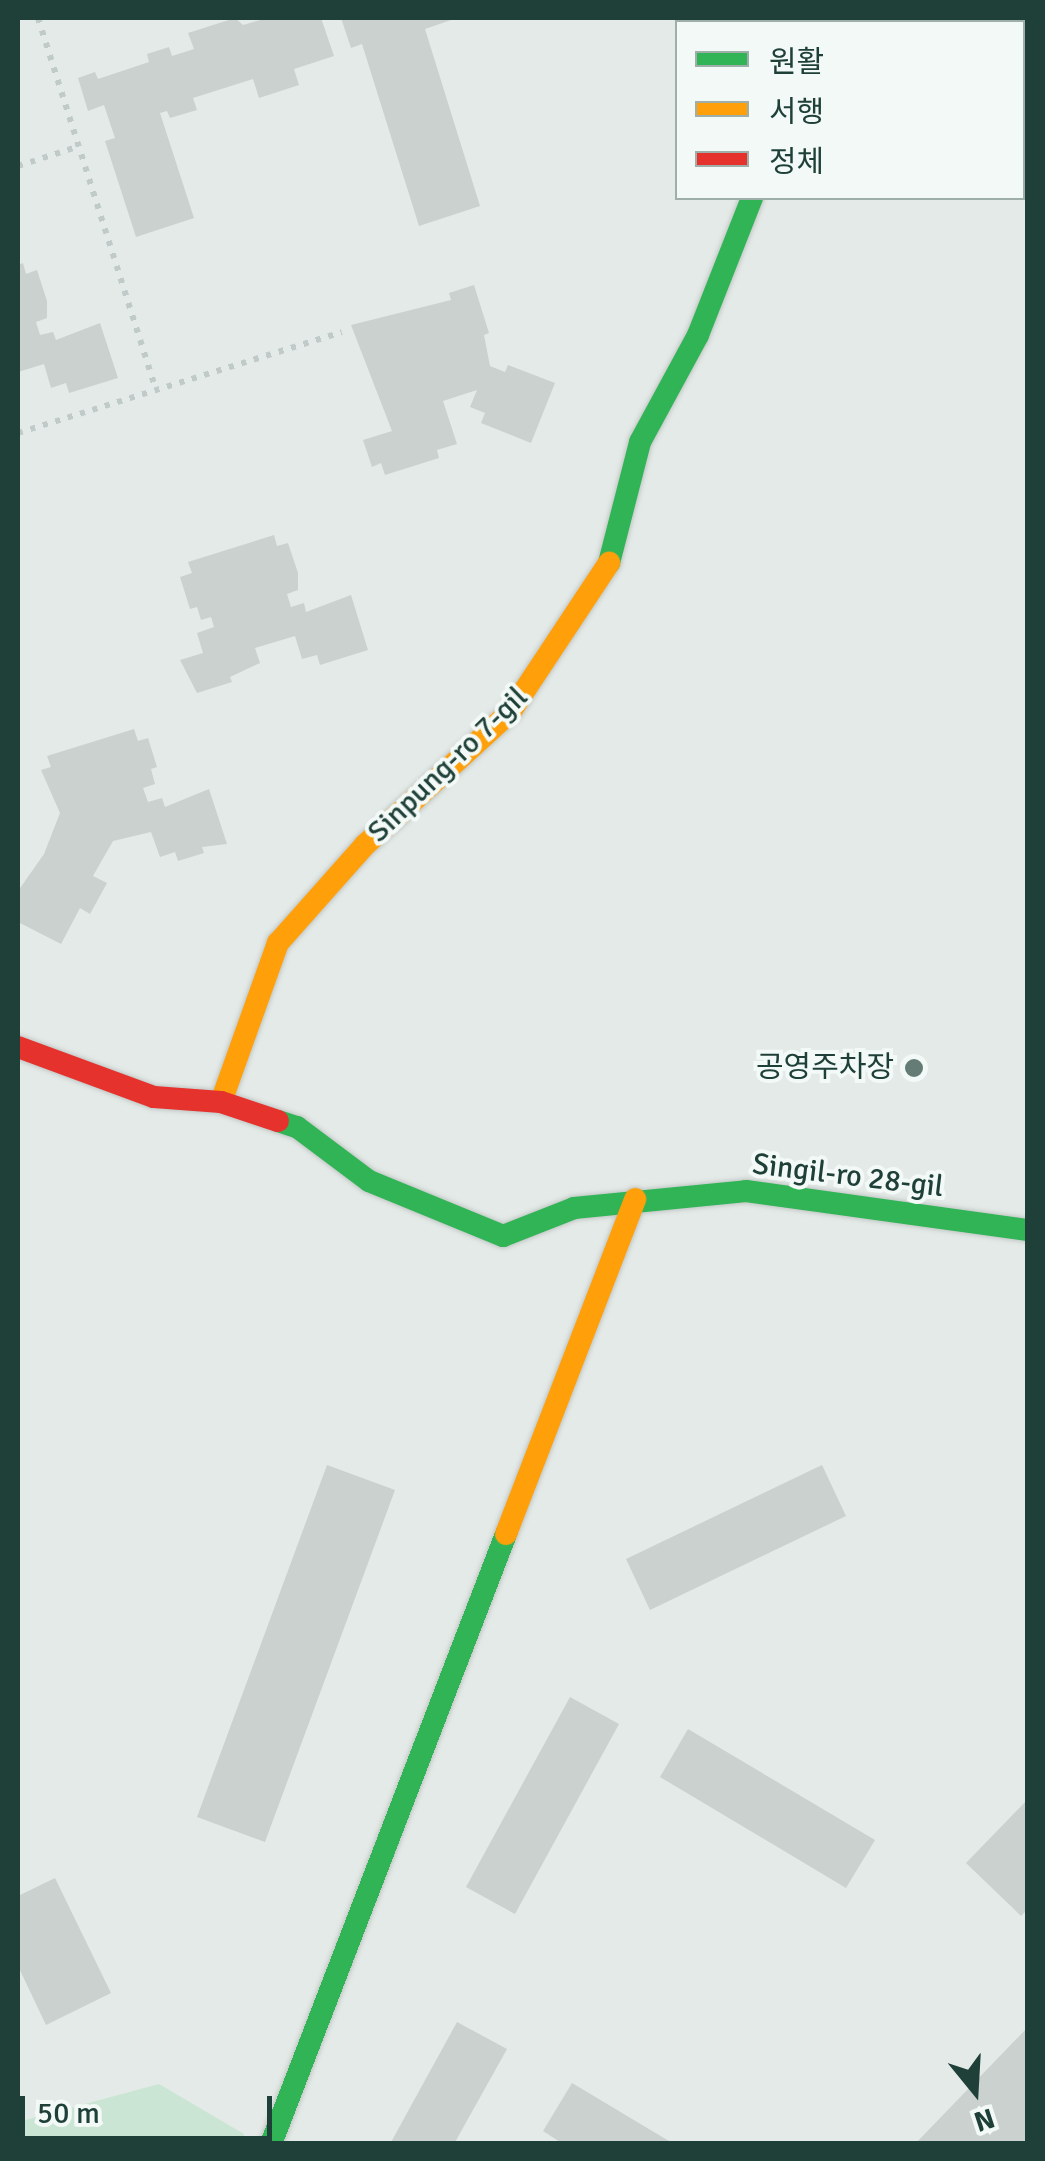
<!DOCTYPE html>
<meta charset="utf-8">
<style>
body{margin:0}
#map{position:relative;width:1045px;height:2161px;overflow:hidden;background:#e4eae7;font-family:Signika,"Noto Sans KR",sans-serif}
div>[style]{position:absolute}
.green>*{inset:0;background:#cbe5d4}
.building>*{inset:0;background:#cad1cf}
.path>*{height:6px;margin-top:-3px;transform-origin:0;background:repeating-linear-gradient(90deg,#c0cac8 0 5px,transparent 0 13px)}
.roads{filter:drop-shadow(0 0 2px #c1c7c5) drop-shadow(0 0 2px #c1c7c5)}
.lane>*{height:18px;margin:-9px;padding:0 9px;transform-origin:9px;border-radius:9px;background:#fbfcfb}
.street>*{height:35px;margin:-17.5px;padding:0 17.5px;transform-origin:17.5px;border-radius:17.5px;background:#fbfcfb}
.fast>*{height:22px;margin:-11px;padding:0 11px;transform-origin:11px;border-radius:11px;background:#30b455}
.slow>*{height:22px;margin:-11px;padding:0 11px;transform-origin:11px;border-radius:11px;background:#ff9f0a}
.jam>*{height:22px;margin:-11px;padding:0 11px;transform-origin:11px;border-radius:11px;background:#e5322d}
.dots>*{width:28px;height:28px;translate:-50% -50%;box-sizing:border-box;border:5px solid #f2f9f6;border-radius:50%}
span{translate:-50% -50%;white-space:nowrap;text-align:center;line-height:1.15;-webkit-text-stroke:8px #f2f9f6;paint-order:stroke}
.street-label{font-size:30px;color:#1f4038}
.poi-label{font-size:30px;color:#1f4038}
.right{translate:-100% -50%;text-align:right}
.frame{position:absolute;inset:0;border:20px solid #1f4038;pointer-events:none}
.legend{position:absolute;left:675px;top:20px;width:350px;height:180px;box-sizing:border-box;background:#f2f9f6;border:2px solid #9eafaa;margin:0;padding:12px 18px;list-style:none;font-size:30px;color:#1f4038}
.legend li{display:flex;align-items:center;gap:20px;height:50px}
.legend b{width:50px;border:2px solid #9eafaa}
.north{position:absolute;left:925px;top:2041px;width:100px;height:100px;-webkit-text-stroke:8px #f2f9f6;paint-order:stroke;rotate:162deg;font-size:28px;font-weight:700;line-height:40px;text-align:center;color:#1f4038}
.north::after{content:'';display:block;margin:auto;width:35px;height:45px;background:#1f4038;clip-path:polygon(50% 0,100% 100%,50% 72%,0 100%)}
.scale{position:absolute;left:20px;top:2096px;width:252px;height:45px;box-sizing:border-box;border:5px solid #1f4038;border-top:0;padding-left:12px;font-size:30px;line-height:35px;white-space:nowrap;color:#1f4038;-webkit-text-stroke:8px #f2f9f6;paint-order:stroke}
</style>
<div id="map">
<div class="green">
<div style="clip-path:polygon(159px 2084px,244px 2134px,241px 2143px,18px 2143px,18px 2122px)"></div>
</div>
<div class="building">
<div style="clip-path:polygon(235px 18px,243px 25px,267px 18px,321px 18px,334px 56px,294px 69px,299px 85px,259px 98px,253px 79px,193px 98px,197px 110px,170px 118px,167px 111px,160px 113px,194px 218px,136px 237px,105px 141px,115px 138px,104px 105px,88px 111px,78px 78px,95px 72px,98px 79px,149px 62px,147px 54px,169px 47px,172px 56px,194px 49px,188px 33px)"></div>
<div style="clip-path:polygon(341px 18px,457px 18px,425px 29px,480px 206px,419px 226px,362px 44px,351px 48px)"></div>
<div style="clip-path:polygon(682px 18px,733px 18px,733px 22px,684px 22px)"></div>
<div style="clip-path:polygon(23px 263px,26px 274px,37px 270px,47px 301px,47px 318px,36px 322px,40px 335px,53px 332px,56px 340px,100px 323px,118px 378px,69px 393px,66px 383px,51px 388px,44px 364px,18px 372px,18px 265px)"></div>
<div style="clip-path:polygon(474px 285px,489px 333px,484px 335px,490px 366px,505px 372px,508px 365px,555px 383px,531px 443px,481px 423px,485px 413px,470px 407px,477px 390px,443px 401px,457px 444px,437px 450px,439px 458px,385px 475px,381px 463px,372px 467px,363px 440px,392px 431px,351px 325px,451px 300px,449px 293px)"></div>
<div style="clip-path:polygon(274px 535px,277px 546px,288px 543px,298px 573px,298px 590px,287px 594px,291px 607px,304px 603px,306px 612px,351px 595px,368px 650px,320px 665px,317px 655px,302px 659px,295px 636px,255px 648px,260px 663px,230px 677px,232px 682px,197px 693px,180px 660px,203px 653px,197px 633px,214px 627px,211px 617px,201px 620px,197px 607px,190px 609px,180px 577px,192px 573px,188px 562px)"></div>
<div style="clip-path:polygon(134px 729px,138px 741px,148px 738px,157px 767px,151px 769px,155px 784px,143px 788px,148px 802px,162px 798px,165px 807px,209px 789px,227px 844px,202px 847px,204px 853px,178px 861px,175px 852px,160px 857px,151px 832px,113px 841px,93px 876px,107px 883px,90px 914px,80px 908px,61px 944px,18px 922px,18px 891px,44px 854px,60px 813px,41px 770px,51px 767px,47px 756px)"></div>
<div style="clip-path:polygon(327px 1465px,395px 1490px,265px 1842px,197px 1817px)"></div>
<div style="clip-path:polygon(822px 1465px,846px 1516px,650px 1610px,626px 1559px)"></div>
<div style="clip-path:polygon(570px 1697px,619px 1724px,515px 1914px,466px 1887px)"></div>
<div style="clip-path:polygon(688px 1729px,875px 1840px,846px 1888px,660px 1777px)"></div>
<div style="clip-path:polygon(1028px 1799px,1028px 1909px,1021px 1916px,966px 1863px)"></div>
<div style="clip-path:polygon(55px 1878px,111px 1993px,46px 2025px,18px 1966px,18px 1896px)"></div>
<div style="clip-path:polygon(457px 2022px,507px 2049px,454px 2144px,390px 2144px)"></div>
<div style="clip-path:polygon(1028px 2027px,1028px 2137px,1022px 2144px,915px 2144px)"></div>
<div style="clip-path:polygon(572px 2083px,674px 2144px,563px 2144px,543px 2131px)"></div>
</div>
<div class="path">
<div style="left:38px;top:18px;width:390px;rotate:72.4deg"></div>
<div style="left:18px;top:166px;width:62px;rotate:-17.9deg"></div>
<div style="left:18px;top:433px;width:339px;rotate:-17.3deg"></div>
</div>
<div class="roads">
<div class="lane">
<div style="left:950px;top:22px;width:4px;rotate:-76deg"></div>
</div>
<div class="street">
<div style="left:774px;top:22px;width:4px;rotate:-90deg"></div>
</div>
<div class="fast">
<div style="left:609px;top:563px;width:125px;rotate:-75.6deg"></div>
<div style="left:640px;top:442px;width:122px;rotate:-61.5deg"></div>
<div style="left:698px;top:335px;width:147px;rotate:-68.5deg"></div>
<div style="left:278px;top:1121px;width:20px;rotate:18deg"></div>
<div style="left:297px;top:1127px;width:90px;rotate:36.9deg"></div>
<div style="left:369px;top:1181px;width:145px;rotate:22.3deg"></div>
<div style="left:503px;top:1236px;width:76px;rotate:-21.5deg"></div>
<div style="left:574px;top:1208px;width:173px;rotate:-5.6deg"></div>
<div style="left:746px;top:1191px;width:285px;rotate:7.9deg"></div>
<div style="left:271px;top:2144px;width:654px;rotate:-68.93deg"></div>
</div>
<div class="slow">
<div style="left:221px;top:1102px;width:169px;rotate:-70.3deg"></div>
<div style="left:278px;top:943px;width:131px;rotate:-48.4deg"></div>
<div style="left:365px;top:845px;width:198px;rotate:-42.5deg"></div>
<div style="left:511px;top:711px;width:178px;rotate:-56.5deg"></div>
<div style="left:506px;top:1534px;width:359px;rotate:-68.9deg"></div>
</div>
<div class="jam">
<div style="left:18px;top:1047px;width:145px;rotate:20.2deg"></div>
<div style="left:154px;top:1097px;width:67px;rotate:4.3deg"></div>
<div style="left:221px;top:1102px;width:60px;rotate:18.4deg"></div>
</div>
</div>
<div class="dots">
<div style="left:914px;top:1068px;background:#647c75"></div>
</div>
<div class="street-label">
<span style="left:448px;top:765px;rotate:-44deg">Sinpung-ro 7-gil</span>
<span style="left:848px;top:1176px;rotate:7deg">Singil-ro 28-gil</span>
</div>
<div class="poi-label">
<span class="right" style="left:894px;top:1068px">공영주차장</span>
</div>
<div class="frame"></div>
<ul class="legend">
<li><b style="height:12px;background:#30b455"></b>원활</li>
<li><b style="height:12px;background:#ff9f0a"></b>서행</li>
<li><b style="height:12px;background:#e5322d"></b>정체</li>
</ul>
<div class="north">N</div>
<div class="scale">50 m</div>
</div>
